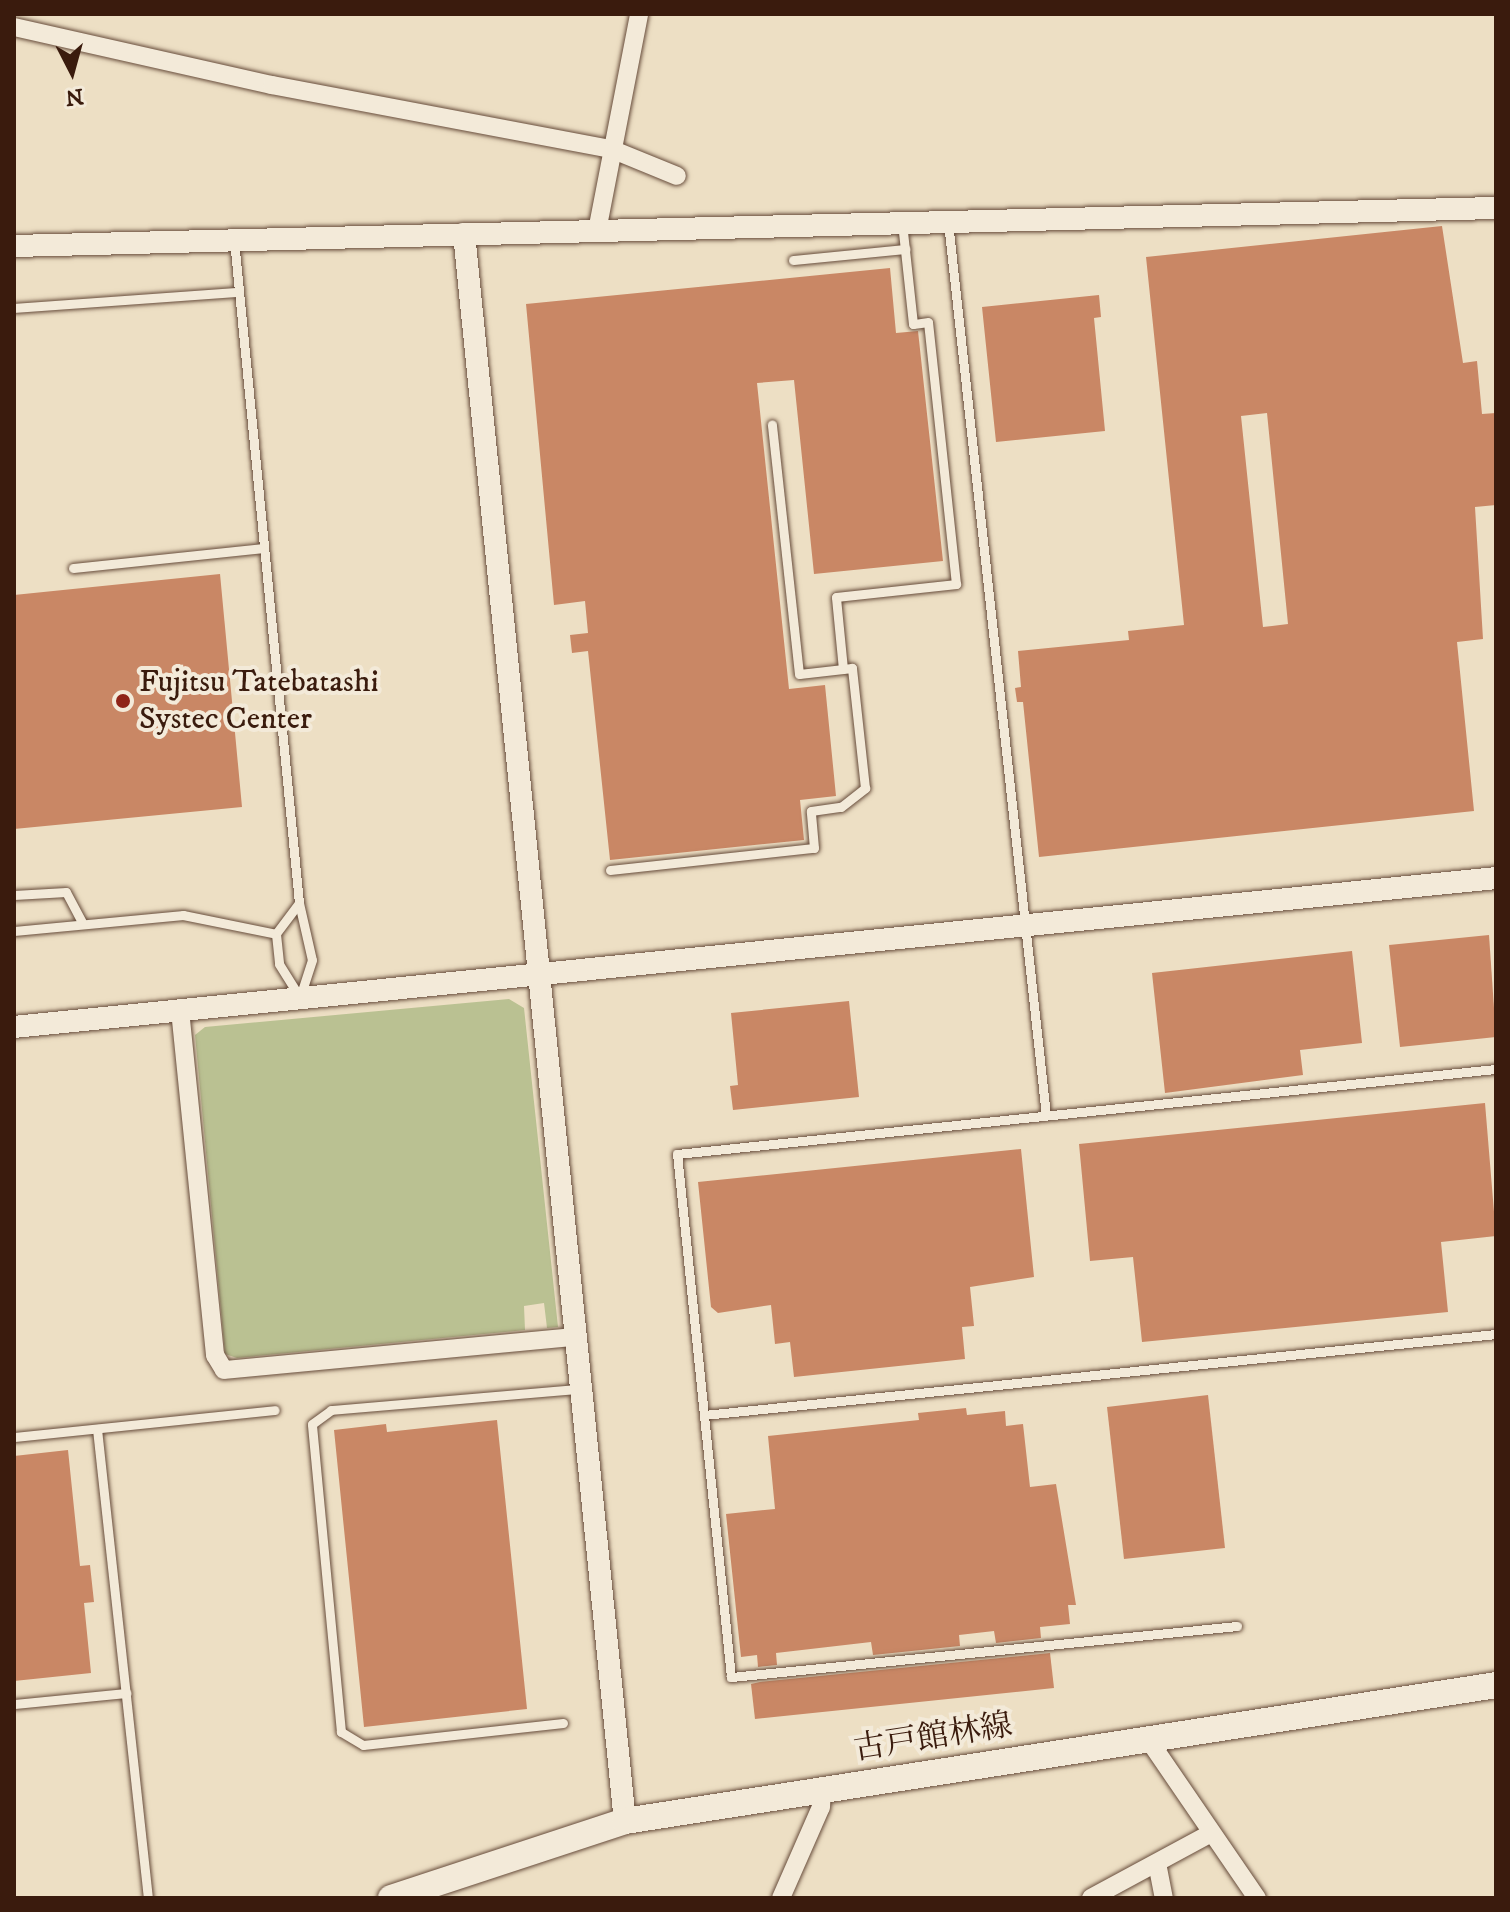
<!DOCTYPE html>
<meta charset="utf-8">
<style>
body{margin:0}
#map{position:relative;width:1510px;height:1912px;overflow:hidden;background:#eddfc4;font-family:"IM FELL DW Pica","Noto Serif JP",serif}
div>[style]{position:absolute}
.green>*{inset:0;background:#bac192}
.building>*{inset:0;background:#c98765}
.roads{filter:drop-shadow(0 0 2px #674c3b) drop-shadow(0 0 2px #674c3b)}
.service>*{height:9px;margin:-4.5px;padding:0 4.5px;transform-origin:4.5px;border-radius:4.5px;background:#f3ead9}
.minor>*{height:18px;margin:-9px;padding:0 9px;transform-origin:9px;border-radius:9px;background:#f3ead9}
.tertiary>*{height:22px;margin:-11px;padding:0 11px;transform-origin:11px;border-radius:11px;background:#f3ead9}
.secondary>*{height:26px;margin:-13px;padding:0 13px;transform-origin:13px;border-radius:13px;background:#f3ead9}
.dots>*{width:22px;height:22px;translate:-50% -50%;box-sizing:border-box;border:4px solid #f3ead9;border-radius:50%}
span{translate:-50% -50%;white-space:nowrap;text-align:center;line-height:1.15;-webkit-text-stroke:8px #f3ead9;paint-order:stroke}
.poi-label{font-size:32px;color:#3a1b0d}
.left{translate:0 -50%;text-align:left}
.street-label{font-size:32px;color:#3a1b0d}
.frame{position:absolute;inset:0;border:16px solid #3a1b0d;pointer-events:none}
.north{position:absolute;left:32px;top:32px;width:80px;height:80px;-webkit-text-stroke:6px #f3ead9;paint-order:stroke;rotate:174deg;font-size:22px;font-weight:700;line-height:32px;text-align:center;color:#3a1b0d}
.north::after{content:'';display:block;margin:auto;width:28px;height:36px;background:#3a1b0d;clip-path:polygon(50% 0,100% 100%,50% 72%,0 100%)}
</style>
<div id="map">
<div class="green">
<div style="clip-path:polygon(509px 999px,524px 1008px,558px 1327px,547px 1328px,544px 1303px,524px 1306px,525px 1330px,237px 1358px,225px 1354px,195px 1035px,205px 1027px)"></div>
</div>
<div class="building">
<div style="clip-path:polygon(evenodd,1442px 226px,1463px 363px,1477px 361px,1482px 414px,1496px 413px,1496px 505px,1475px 507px,1483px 639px,1457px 642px,1474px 811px,1039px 857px,1023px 702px,1017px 702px,1015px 688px,1021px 687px,1018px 651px,1129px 640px,1128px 631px,1184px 625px,1146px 257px,1442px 226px,1267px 413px,1288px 624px,1263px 627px,1241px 416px,1267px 413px)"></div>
<div style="clip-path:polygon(890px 268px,896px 333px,918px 331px,943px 561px,814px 574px,794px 380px,757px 383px,789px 689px,825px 685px,836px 796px,800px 800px,804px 840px,610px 860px,588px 651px,572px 653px,570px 635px,588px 633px,585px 601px,554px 605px,526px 304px)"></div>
<div style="clip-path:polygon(1099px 295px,1101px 317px,1094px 318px,1105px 431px,996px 442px,982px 307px)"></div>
<div style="clip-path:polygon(220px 574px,242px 807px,14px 829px,14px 595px)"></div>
<div style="clip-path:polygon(1489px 935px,1496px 1037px,1400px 1047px,1389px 945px)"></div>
<div style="clip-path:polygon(1352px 951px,1362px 1043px,1300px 1050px,1303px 1075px,1165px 1093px,1152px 973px)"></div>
<div style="clip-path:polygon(849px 1001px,859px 1097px,733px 1110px,730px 1086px,738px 1085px,731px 1013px)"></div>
<div style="clip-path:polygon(1485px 1103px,1496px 1236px,1441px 1242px,1448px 1312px,1142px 1342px,1133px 1257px,1090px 1261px,1079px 1144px)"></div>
<div style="clip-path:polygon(1021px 1149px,1034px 1277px,970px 1287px,974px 1326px,962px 1327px,965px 1359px,794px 1377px,790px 1342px,775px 1344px,771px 1305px,718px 1313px,711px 1307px,698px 1182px)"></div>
<div style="clip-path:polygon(1208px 1395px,1225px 1548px,1124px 1559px,1107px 1407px)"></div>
<div style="clip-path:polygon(966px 1408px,967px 1415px,1005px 1411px,1006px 1426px,1023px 1424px,1030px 1487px,1056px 1484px,1076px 1605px,1068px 1605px,1070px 1624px,1040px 1627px,1041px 1638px,996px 1643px,994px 1631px,959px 1635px,960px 1646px,873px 1655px,871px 1642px,776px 1653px,777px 1665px,758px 1667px,757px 1655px,741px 1657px,726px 1514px,775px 1509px,768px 1436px,919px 1420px,918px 1413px)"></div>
<div style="clip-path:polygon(497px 1420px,527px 1709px,364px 1727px,334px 1430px,386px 1424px,387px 1432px)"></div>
<div style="clip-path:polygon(68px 1450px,80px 1566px,90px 1565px,94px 1602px,84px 1603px,91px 1673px,14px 1681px,14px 1456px)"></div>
<div style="clip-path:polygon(1050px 1653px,1054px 1688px,755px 1719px,751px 1684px,760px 1682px)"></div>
</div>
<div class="roads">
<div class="service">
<div style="left:948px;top:222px;width:898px;rotate:83.74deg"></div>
<div style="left:234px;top:240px;width:666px;rotate:84.4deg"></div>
<div style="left:299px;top:903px;width:58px;rotate:77.2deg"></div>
<div style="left:312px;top:960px;width:39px;rotate:108deg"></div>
<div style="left:793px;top:260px;width:113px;rotate:-5.6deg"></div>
<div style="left:14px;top:308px;width:225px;rotate:-4.1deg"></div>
<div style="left:73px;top:568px;width:192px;rotate:-6deg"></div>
<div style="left:843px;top:669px;width:72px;rotate:-95.6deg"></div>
<div style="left:836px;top:597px;width:121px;rotate:-6.2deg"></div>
<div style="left:956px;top:584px;width:263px;rotate:-96.1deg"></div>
<div style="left:928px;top:322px;width:15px;rotate:172deg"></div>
<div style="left:913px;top:324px;width:102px;rotate:-96.2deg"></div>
<div style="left:610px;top:870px;width:205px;rotate:-6.2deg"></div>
<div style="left:814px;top:848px;width:37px;rotate:-95deg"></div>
<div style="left:811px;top:811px;width:30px;rotate:-8deg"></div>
<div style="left:841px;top:807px;width:31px;rotate:-38deg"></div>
<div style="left:865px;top:788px;width:121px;rotate:-96.2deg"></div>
<div style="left:852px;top:668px;width:53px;rotate:173.5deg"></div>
<div style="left:799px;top:674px;width:251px;rotate:-96.2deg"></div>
<div style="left:14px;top:895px;width:52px;rotate:-3.3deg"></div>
<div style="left:66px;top:892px;width:36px;rotate:62deg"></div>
<div style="left:299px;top:903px;width:39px;rotate:127deg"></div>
<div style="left:276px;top:934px;width:30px;rotate:84deg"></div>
<div style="left:279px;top:964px;width:40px;rotate:58deg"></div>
<div style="left:14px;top:931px;width:170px;rotate:-5.4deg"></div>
<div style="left:183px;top:915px;width:95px;rotate:11.5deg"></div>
<div style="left:704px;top:1415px;width:796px;rotate:-5.84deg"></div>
<div style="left:97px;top:1429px;width:472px;rotate:83.8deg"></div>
<div style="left:14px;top:1437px;width:262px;rotate:-5.9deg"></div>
<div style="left:1237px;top:1626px;width:509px;rotate:174.24deg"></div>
<div style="left:731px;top:1677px;width:526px;rotate:-95.89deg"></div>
<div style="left:677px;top:1154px;width:823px;rotate:-5.93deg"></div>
<div style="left:14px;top:1704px;width:113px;rotate:-5.6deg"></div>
<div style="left:563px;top:1723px;width:201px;rotate:173.7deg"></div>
<div style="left:363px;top:1745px;width:26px;rotate:-149deg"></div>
<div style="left:341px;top:1732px;width:309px;rotate:-95.4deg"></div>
<div style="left:312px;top:1424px;width:24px;rotate:-36deg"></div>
<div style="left:331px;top:1410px;width:248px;rotate:-4.9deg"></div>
</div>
<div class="minor">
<div style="left:14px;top:27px;width:264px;rotate:12.7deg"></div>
<div style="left:272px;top:85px;width:345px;rotate:10.7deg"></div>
<div style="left:611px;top:149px;width:71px;rotate:22.2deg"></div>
<div style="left:597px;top:231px;width:221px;rotate:-79deg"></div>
<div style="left:180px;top:1010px;width:347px;rotate:84.2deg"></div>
<div style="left:215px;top:1355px;width:17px;rotate:59deg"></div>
<div style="left:224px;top:1370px;width:351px;rotate:-5.4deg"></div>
<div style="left:1148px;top:1739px;width:193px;rotate:55.6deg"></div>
<div style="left:1157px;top:1863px;width:36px;rotate:79deg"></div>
<div style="left:781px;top:1898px;width:99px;rotate:-66.3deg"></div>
<div style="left:821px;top:1807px;width:17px;rotate:-87deg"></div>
<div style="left:1091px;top:1898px;width:136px;rotate:-28.4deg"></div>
</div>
<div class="tertiary">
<div style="left:464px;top:234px;width:1595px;rotate:84.21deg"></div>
<div style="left:14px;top:246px;width:1482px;rotate:-1.47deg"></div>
<div style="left:14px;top:1027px;width:1489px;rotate:-5.74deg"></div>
</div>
<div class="secondary">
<div style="left:391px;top:1898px;width:246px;rotate:-18.2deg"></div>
<div style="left:625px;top:1821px;width:882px;rotate:-8.87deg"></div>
</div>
</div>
<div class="dots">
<div style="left:123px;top:701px;background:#8f2418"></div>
</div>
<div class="poi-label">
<span class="left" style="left:139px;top:701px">Fujitsu Tatebatashi<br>Systec Center</span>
</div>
<div class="street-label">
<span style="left:933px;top:1738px;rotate:-9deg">古戸館林線</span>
</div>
<div class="frame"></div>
<div class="north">N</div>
</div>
